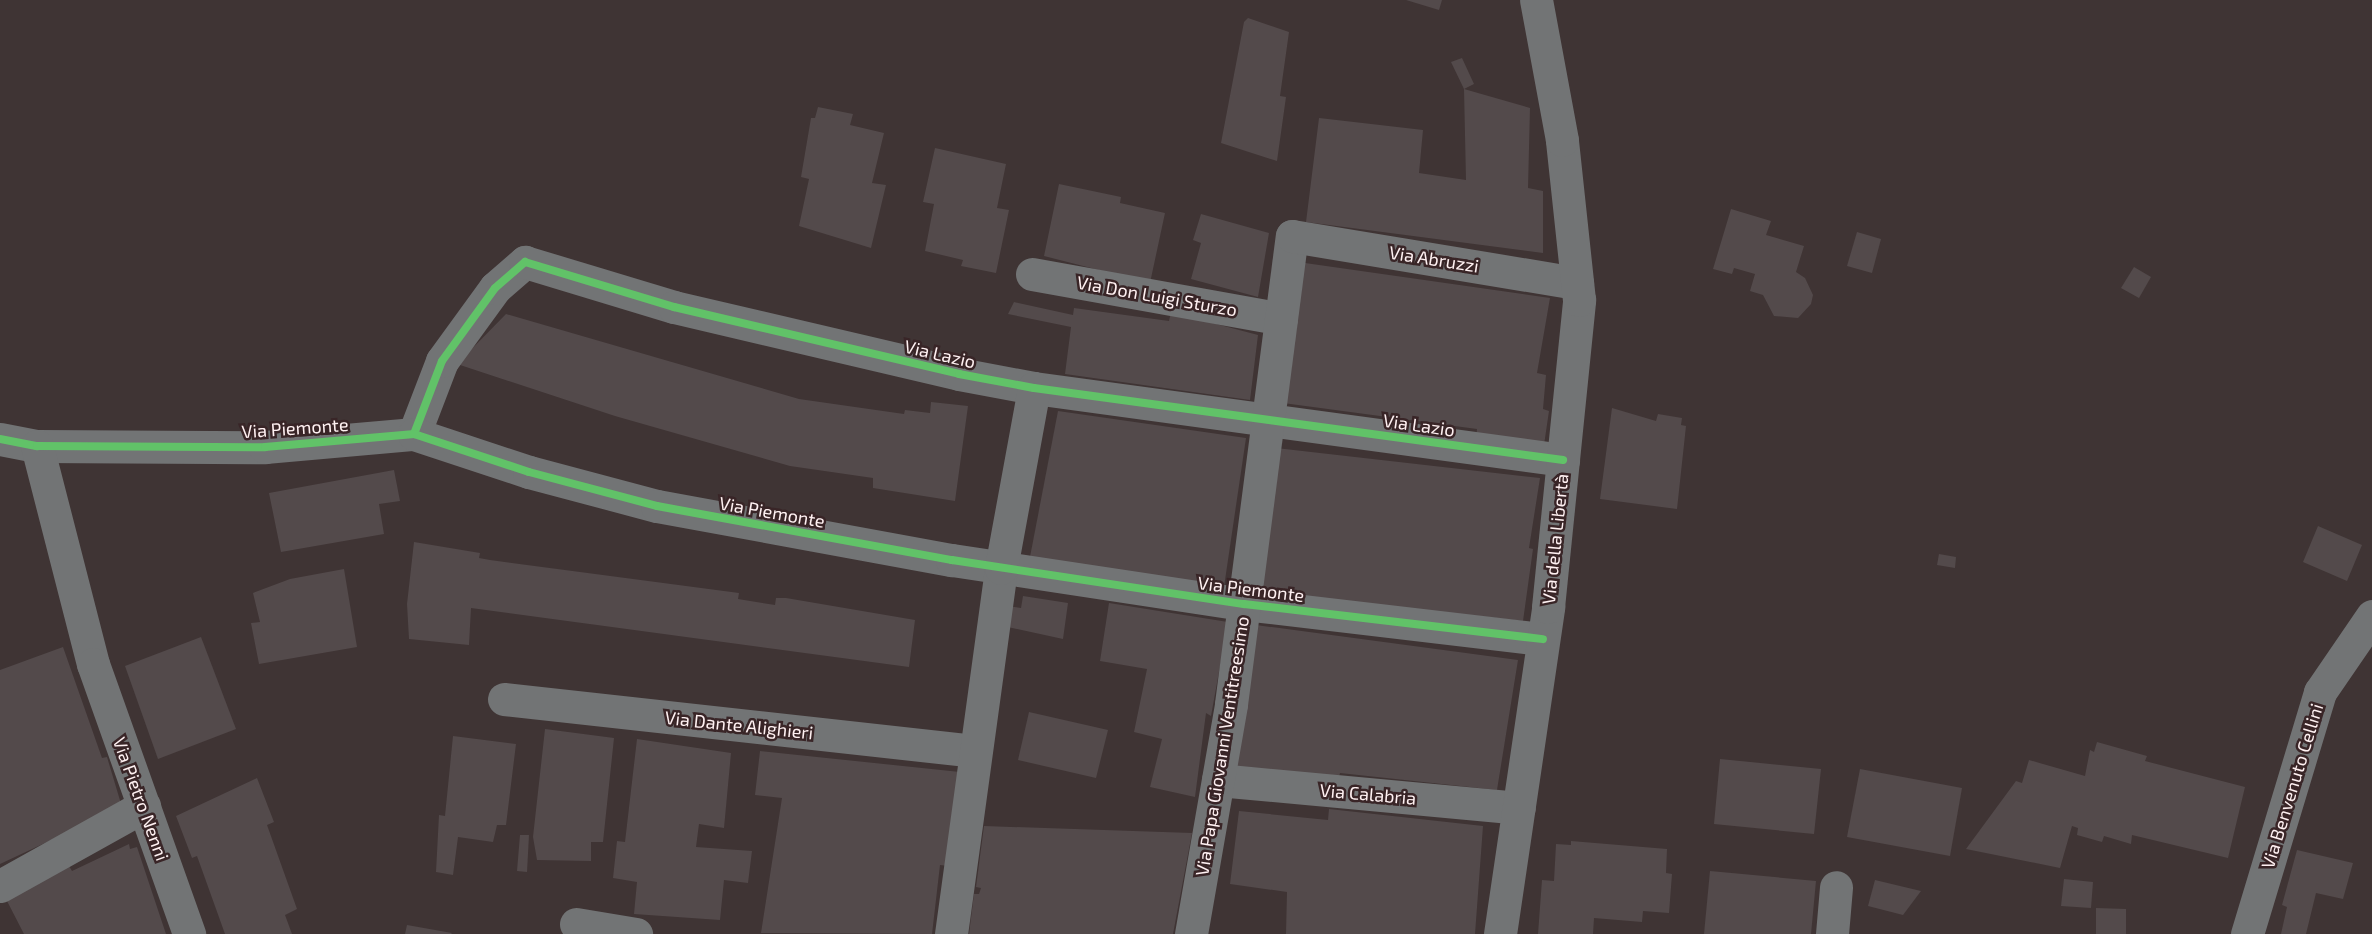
<!DOCTYPE html>
<meta charset="utf-8">
<style>
body{margin:0}
#map{position:relative;width:2372px;height:934px;overflow:hidden;background:#3f3434;font-family:"Exo 2",sans-serif}
div>[style]{position:absolute}
.building>*{inset:0;background:#534a4b}
.minor>*{height:33px;margin:-16.5px;padding:0 16.5px;transform-origin:16.5px;border-radius:16.5px;background:#727475}
.cycleway>*{height:8px;margin:-4px;padding:0 4px;transform-origin:4px;border-radius:4px;background:#61c268}
span{translate:-50% -50%;white-space:nowrap;text-align:center;line-height:1.15;-webkit-text-stroke:5px #392527;paint-order:stroke}
.street-label{font-size:18px;color:#fff1f2}
</style>
<div id="map">
<div class="building">
<div style="clip-path:polygon(1406px 0,1442px 0,1439px 10px)"></div>
<div style="clip-path:polygon(1248px 18px,1289px 32px,1280px 96px,1286px 97px,1277px 161px,1221px 143px,1244px 22px)"></div>
<div style="clip-path:polygon(1462px 58px,1474px 84px,1464px 89px,1451px 62px)"></div>
<div style="clip-path:polygon(1464px 89px,1530px 108px,1528px 188px,1543px 191px,1543px 253px,1306px 222px,1319px 118px,1423px 130px,1419px 173px,1466px 180px)"></div>
<div style="clip-path:polygon(818px 107px,853px 114px,850px 125px,884px 133px,872px 183px,886px 185px,871px 248px,799px 226px,809px 179px,801px 177px,811px 118px,815px 118px)"></div>
<div style="clip-path:polygon(935px 148px,1006px 164px,997px 208px,1009px 210px,996px 273px,961px 266px,963px 260px,925px 251px,934px 204px,923px 202px)"></div>
<div style="clip-path:polygon(1059px 184px,1121px 197px,1120px 203px,1165px 213px,1150px 283px,1044px 256px)"></div>
<div style="clip-path:polygon(1731px 209px,1771px 221px,1766px 235px,1804px 246px,1796px 272px,1805px 278px,1813px 295px,1811px 304px,1798px 318px,1774px 316px,1763px 295px,1750px 291px,1755px 274px,1734px 268px,1732px 274px,1713px 269px)"></div>
<div style="clip-path:polygon(1201px 214px,1269px 233px,1258px 297px,1191px 279px,1201px 243px,1193px 240px)"></div>
<div style="clip-path:polygon(1857px 232px,1881px 239px,1872px 273px,1847px 266px)"></div>
<div style="clip-path:polygon(1298px 262px,1550px 298px,1537px 373px,1546px 375px,1543px 409px,1549px 411px,1544px 445px,1476px 437px,1477px 429px,1283px 403px)"></div>
<div style="clip-path:polygon(2134px 267px,2151px 277px,2139px 298px,2121px 288px)"></div>
<div style="clip-path:polygon(1014px 302px,1073px 315px,1074px 308px,1169px 321px,1171px 312px,1258px 335px,1250px 400px,1065px 374px,1071px 327px,1008px 314px)"></div>
<div style="clip-path:polygon(506px 314px,799px 399px,904px 414px,905px 410px,930px 413px,931px 402px,968px 406px,955px 501px,873px 488px,873px 478px,790px 466px,615px 416px,457px 364px)"></div>
<div style="clip-path:polygon(1612px 408px,1656px 421px,1658px 414px,1682px 418px,1681px 425px,1686px 426px,1677px 509px,1600px 499px)"></div>
<div style="clip-path:polygon(1058px 411px,1246px 438px,1224px 587px,1030px 557px)"></div>
<div style="clip-path:polygon(1276px 448px,1540px 478px,1529px 548px,1533px 549px,1523px 621px,1260px 592px)"></div>
<div style="clip-path:polygon(394px 470px,400px 501px,379px 504px,384px 534px,281px 552px,269px 493px)"></div>
<div style="clip-path:polygon(2318px 526px,2362px 545px,2347px 581px,2303px 562px)"></div>
<div style="clip-path:polygon(414px 542px,480px 553px,479px 558px,490px 560px,739px 593px,738px 599px,775px 605px,776px 598px,786px 598px,915px 620px,909px 667px,471px 608px,469px 645px,409px 639px,407px 604px)"></div>
<div style="clip-path:polygon(1939px 554px,1956px 557px,1955px 568px,1937px 565px)"></div>
<div style="clip-path:polygon(344px 569px,357px 647px,259px 664px,251px 623px,260px 622px,253px 593px,290px 579px)"></div>
<div style="clip-path:polygon(1023px 596px,1068px 603px,1063px 639px,1003px 626px,1007px 606px,1021px 608px)"></div>
<div style="clip-path:polygon(1109px 603px,1228px 622px,1211px 716px,1206px 713px,1195px 797px,1150px 787px,1162px 739px,1134px 732px,1147px 669px,1100px 661px)"></div>
<div style="clip-path:polygon(1256px 625px,1518px 660px,1497px 790px,1340px 773px,1339px 777px,1236px 768px)"></div>
<div style="clip-path:polygon(201px 637px,236px 729px,158px 759px,125px 666px)"></div>
<div style="clip-path:polygon(63px 647px,102px 758px,107px 757px,122px 807px,0 864px,0 670px)"></div>
<div style="clip-path:polygon(1029px 712px,1108px 730px,1096px 778px,1018px 760px)"></div>
<div style="clip-path:polygon(545px 729px,614px 738px,603px 842px,591px 842px,591px 861px,537px 860px,533px 837px)"></div>
<div style="clip-path:polygon(453px 736px,516px 744px,506px 825px,497px 825px,493px 842px,458px 837px,453px 875px,436px 872px,439px 815px,445px 816px)"></div>
<div style="clip-path:polygon(637px 739px,731px 753px,724px 828px,699px 824px,696px 847px,752px 851px,748px 883px,724px 880px,720px 920px,634px 914px,637px 882px,613px 878px,617px 841px,625px 842px)"></div>
<div style="clip-path:polygon(2097px 742px,2147px 756px,2145px 761px,2245px 787px,2228px 858px,2132px 835px,2131px 844px,2104px 836px,2102px 842px,2077px 835px,2078px 828px,2072px 826px,2060px 868px,1966px 849px,2016px 781px,2022px 783px,2029px 760px,2085px 776px,2090px 750px,2094px 752px)"></div>
<div style="clip-path:polygon(760px 751px,960px 772px,948px 866px,940px 865px,932px 934px,761px 933px,782px 798px,755px 795px)"></div>
<div style="clip-path:polygon(1720px 759px,1821px 769px,1814px 834px,1714px 824px)"></div>
<div style="clip-path:polygon(1860px 769px,1962px 788px,1950px 856px,1847px 837px)"></div>
<div style="clip-path:polygon(257px 778px,274px 822px,267px 825px,297px 909px,285px 915px,292px 934px,225px 934px,197px 856px,192px 858px,176px 816px)"></div>
<div style="clip-path:polygon(1329px 809px,1483px 826px,1475px 934px,1286px 934px,1287px 892px,1230px 884px,1239px 811px,1328px 820px)"></div>
<div style="clip-path:polygon(984px 826px,1192px 833px,1173px 934px,969px 934px,974px 894px,979px 894px,981px 888px,976px 887px)"></div>
<div style="clip-path:polygon(520px 835px,529px 835px,527px 872px,517px 871px)"></div>
<div style="clip-path:polygon(1571px 841px,1667px 849px,1666px 873px,1672px 874px,1669px 913px,1643px 911px,1642px 922px,1594px 918px,1593px 934px,1538px 934px,1542px 880px,1554px 881px,1556px 844px,1571px 845px)"></div>
<div style="clip-path:polygon(129px 844px,130px 849px,137px 847px,166px 934px,24px 934px,7px 901px,69px 866px,72px 871px)"></div>
<div style="clip-path:polygon(2297px 850px,2353px 863px,2343px 899px,2316px 893px,2306px 934px,2281px 934px,2287px 907px,2282px 905px)"></div>
<div style="clip-path:polygon(1710px 871px,1816px 881px,1811px 934px,1704px 934px)"></div>
<div style="clip-path:polygon(2064px 879px,2093px 882px,2091px 908px,2061px 906px)"></div>
<div style="clip-path:polygon(1875px 880px,1921px 891px,1903px 915px,1868px 906px)"></div>
<div style="clip-path:polygon(2096px 908px,2126px 909px,2126px 934px,2096px 934px)"></div>
<div style="clip-path:polygon(407px 925px,452px 933px,451px 934px,405px 934px)"></div>
</div>
<div class="minor">
<div style="left:1032px;top:274px;width:253px;rotate:10.2deg"></div>
<div style="left:414px;top:434px;width:78px;rotate:-69deg"></div>
<div style="left:442px;top:361px;width:90px;rotate:-54deg"></div>
<div style="left:495px;top:288px;width:40px;rotate:-41deg"></div>
<div style="left:525px;top:262px;width:156px;rotate:16.8deg"></div>
<div style="left:674px;top:307px;width:293px;rotate:13.2deg"></div>
<div style="left:959px;top:374px;width:76px;rotate:10.6deg"></div>
<div style="left:1034px;top:388px;width:534px;rotate:7.75deg"></div>
<div style="left:0;top:439px;width:38px;rotate:11deg"></div>
<div style="left:37px;top:446px;width:228px;rotate:0.3deg"></div>
<div style="left:265px;top:447px;width:150px;rotate:-5deg"></div>
<div style="left:414px;top:434px;width:121px;rotate:18.3deg"></div>
<div style="left:529px;top:472px;width:132px;rotate:14.9deg"></div>
<div style="left:657px;top:506px;width:300px;rotate:10.4deg"></div>
<div style="left:952px;top:560px;width:295px;rotate:8.6deg"></div>
<div style="left:1244px;top:604px;width:301px;rotate:6.7deg"></div>
<div style="left:37px;top:446px;width:225px;rotate:75.6deg"></div>
<div style="left:93px;top:664px;width:287px;rotate:70.4deg"></div>
<div style="left:504px;top:699px;width:473px;rotate:6.3deg"></div>
<div style="left:1218px;top:780px;width:302px;rotate:5.3deg"></div>
<div style="left:0;top:886px;width:165px;rotate:-29.1deg"></div>
<div style="left:576px;top:924px;width:61px;rotate:9.5deg"></div>
<div style="left:951px;top:934px;width:369px;rotate:-82.2deg"></div>
<div style="left:1001px;top:568px;width:183px;rotate:-79.6deg"></div>
<div style="left:1191px;top:934px;width:233px;rotate:-80.1deg"></div>
<div style="left:1231px;top:704px;width:472px;rotate:-82.6deg"></div>
<div style="left:1292px;top:236px;width:289px;rotate:9.4deg"></div>
<div style="left:1500px;top:934px;width:331px;rotate:-81.6deg"></div>
<div style="left:1548px;top:607px;width:309px;rotate:-84.2deg"></div>
<div style="left:1579px;top:300px;width:161px;rotate:-96.1deg"></div>
<div style="left:1562px;top:140px;width:142px;rotate:-100.5deg"></div>
<div style="left:1832px;top:934px;width:47px;rotate:-85.1deg"></div>
<div style="left:2247px;top:934px;width:253px;rotate:-73.2deg"></div>
<div style="left:2320px;top:692px;width:92px;rotate:-55.6deg"></div>
</div>
<div class="cycleway">
<div style="left:414px;top:434px;width:78px;rotate:-69deg"></div>
<div style="left:442px;top:361px;width:90px;rotate:-54deg"></div>
<div style="left:495px;top:288px;width:40px;rotate:-41deg"></div>
<div style="left:525px;top:262px;width:156px;rotate:16.8deg"></div>
<div style="left:674px;top:307px;width:293px;rotate:13.2deg"></div>
<div style="left:959px;top:374px;width:76px;rotate:10.6deg"></div>
<div style="left:1034px;top:388px;width:534px;rotate:7.75deg"></div>
<div style="left:0;top:439px;width:38px;rotate:11deg"></div>
<div style="left:37px;top:446px;width:228px;rotate:0.3deg"></div>
<div style="left:265px;top:447px;width:150px;rotate:-5deg"></div>
<div style="left:414px;top:434px;width:121px;rotate:18.3deg"></div>
<div style="left:529px;top:472px;width:132px;rotate:14.9deg"></div>
<div style="left:657px;top:506px;width:300px;rotate:10.4deg"></div>
<div style="left:952px;top:560px;width:295px;rotate:8.6deg"></div>
<div style="left:1244px;top:604px;width:301px;rotate:6.7deg"></div>
</div>
<div class="street-label">
<span style="left:1434px;top:259px;rotate:9deg">Via Abruzzi</span>
<span style="left:1157px;top:296px;rotate:10deg">Via Don Luigi Sturzo</span>
<span style="left:940px;top:354px;rotate:13deg">Via Lazio</span>
<span style="left:1419px;top:425px;rotate:8deg">Via Lazio</span>
<span style="left:295px;top:428px;rotate:-4deg">Via Piemonte</span>
<span style="left:772px;top:512px;rotate:10deg">Via Piemonte</span>
<span style="left:1555px;top:539px;rotate:-84deg">Via della Libertà</span>
<span style="left:1251px;top:589px;rotate:7deg">Via Piemonte</span>
<span style="left:739px;top:725px;rotate:6deg">Via Dante Alighieri</span>
<span style="left:1222px;top:746px;rotate:-81deg">Via Papa Giovanni Ventitreesimo</span>
<span style="left:2292px;top:786px;rotate:-73deg">Via Benvenuto Cellini</span>
<span style="left:1368px;top:794px;rotate:5deg">Via Calabria</span>
<span style="left:141px;top:799px;rotate:70deg">Via Pietro Nenni</span>
</div>
</div>
